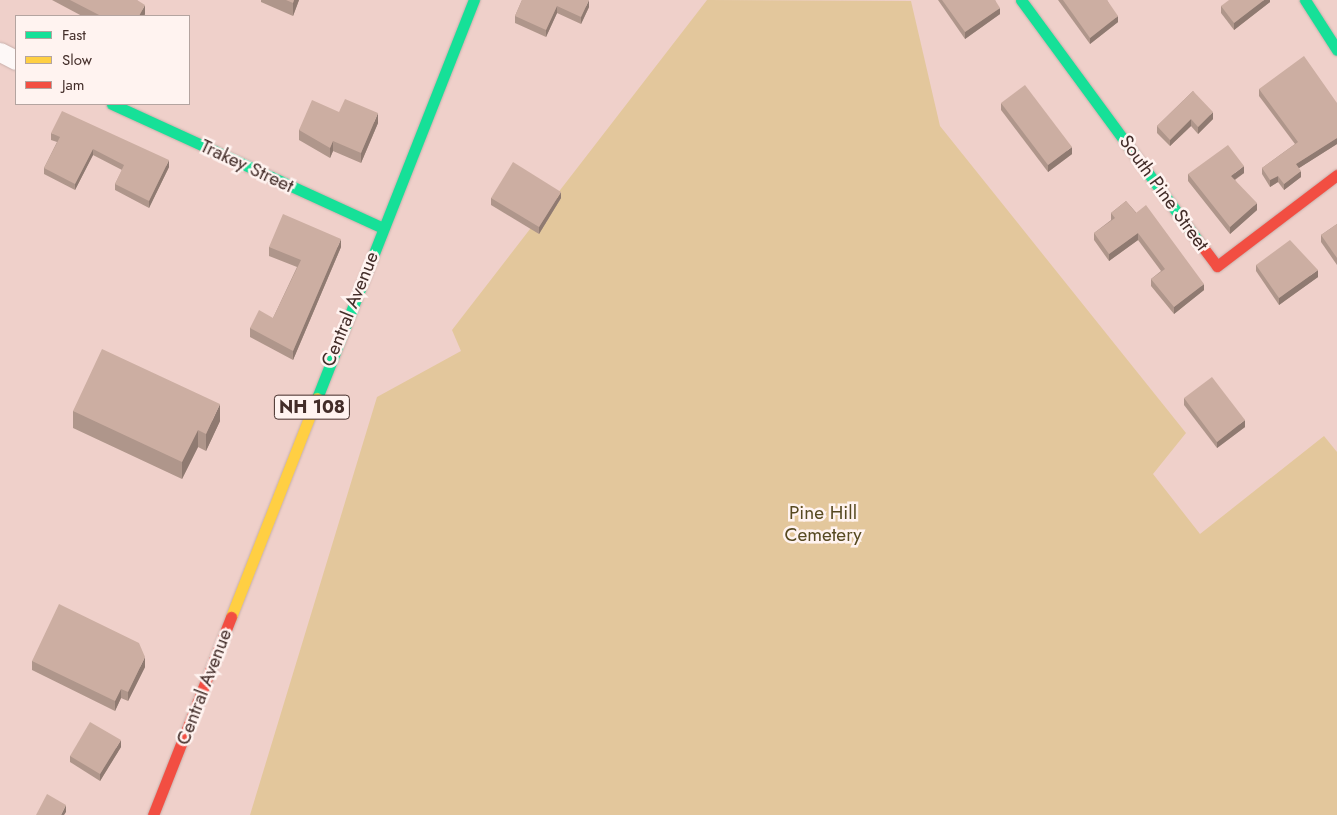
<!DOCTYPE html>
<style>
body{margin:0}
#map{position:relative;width:1337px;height:815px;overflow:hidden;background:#efd0ca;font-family:Jost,sans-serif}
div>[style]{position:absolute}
.green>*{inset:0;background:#e3c79c}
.roads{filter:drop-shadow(0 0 1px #c8b0ab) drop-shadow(0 0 1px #c8b0ab)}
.street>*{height:19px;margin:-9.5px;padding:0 9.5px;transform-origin:9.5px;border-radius:9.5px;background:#fdf8f7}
.fast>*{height:11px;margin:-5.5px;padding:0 5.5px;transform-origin:5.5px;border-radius:5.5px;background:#16e098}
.slow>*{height:11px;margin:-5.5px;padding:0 5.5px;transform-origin:5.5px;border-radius:5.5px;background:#ffcf43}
.jam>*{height:11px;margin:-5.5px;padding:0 5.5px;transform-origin:5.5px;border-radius:5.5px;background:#f24e42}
.wall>*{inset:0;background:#af968b}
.shaded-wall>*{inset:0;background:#8f7a71}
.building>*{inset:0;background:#ccaea2}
span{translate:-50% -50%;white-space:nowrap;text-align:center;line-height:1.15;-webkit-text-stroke:5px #fff3f0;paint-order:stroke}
.shield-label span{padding:1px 4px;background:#fff3f0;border:1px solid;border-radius:4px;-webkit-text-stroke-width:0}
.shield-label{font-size:18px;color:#432d29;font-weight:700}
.street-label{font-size:19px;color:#432d29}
.park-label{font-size:19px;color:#564921}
.legend{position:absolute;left:15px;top:15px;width:175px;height:90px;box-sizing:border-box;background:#fff3f0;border:1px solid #b4a4a0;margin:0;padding:6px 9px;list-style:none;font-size:15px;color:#432d29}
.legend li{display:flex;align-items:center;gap:10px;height:25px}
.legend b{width:25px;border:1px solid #b4a4a0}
</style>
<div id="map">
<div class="green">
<div style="clip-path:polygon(707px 0,911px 1px,940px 126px,1186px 433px,1153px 474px,1200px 534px,1324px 436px,1337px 452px,1337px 815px,250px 815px,377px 397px,461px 351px,452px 330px)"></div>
</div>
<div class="roads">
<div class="street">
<div style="left:0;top:52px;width:18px;rotate:27deg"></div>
</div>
<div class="fast">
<div style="left:1021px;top:0;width:305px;rotate:53.7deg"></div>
<div style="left:1305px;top:0;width:59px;rotate:57.4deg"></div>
<div style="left:112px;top:104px;width:298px;rotate:24.6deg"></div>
<div style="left:317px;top:398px;width:428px;rotate:-68.5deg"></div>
</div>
<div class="slow">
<div style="left:231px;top:617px;width:235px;rotate:-68.6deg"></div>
</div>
<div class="jam">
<div style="left:1202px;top:246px;width:25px;rotate:53deg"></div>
<div style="left:1217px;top:266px;width:151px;rotate:-37.2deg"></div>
<div style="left:153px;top:815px;width:213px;rotate:-68.5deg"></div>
</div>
</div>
<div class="wall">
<div style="clip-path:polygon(52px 0,137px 0,145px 14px,144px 16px,82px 16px)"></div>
<div style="clip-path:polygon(261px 0,299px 0,293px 16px,261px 2px)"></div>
<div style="clip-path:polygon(522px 0,589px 7px,581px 24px,557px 13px,546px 37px,515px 23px,515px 16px)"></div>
<div style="clip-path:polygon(938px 0,995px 0,1000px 14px,965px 39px)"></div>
<div style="clip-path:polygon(1058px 0,1107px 0,1118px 22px,1090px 44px)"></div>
<div style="clip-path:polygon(1270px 0,1270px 2px,1234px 30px,1221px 13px,1221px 6px)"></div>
<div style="clip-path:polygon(1259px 89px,1337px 103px,1337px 144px,1299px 168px,1301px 177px,1284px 190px,1278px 182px,1270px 187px,1262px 174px,1262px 168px,1295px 144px,1259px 96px)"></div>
<div style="clip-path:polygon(1193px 91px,1213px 119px,1198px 134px,1191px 126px,1170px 146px,1157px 133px,1157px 126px)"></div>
<div style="clip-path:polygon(1001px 103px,1072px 154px,1048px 172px,1001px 110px)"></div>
<div style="clip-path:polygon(339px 112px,378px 123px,361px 163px,333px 151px,330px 158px,299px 140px,299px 130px)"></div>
<div style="clip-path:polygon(51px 133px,169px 167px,149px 208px,115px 190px,115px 184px,122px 170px,93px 155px,75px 190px,44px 174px,44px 168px,57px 142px,51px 140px)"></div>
<div style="clip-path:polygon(1244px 173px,1235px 180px,1257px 210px,1230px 234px,1188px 181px,1188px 174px)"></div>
<div style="clip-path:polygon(491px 198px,561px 198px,539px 234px,491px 205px)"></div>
<div style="clip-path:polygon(1126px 201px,1204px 290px,1174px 314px,1151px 286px,1151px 279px,1161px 271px,1138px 240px,1109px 261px,1094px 240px,1094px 233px,1111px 220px,1111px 213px)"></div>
<div style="clip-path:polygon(1337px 224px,1337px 265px,1321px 242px,1321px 235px)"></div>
<div style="clip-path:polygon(269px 247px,341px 247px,293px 360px,250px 337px,250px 328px,273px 318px,297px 267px,269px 256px)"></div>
<div style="clip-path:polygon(1256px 265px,1318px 277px,1279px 305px,1256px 271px)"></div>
<div style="clip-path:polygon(1184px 398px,1245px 427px,1217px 448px,1184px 405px)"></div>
<div style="clip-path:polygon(73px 411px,220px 421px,206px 451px,198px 447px,182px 479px,73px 428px)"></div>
<div style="clip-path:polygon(32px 661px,145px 667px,128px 701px,121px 698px,115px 711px,32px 670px)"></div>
<div style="clip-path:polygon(121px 747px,100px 781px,70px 762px,70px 756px)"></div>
</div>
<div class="shaded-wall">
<div style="clip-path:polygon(294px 0,299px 0,293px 16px,293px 3px)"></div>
<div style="clip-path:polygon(589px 0,589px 7px,581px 24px,581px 17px)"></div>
<div style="clip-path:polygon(1264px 0,1270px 0,1270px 2px,1234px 30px,1234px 23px)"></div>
<div style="clip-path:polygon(145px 5px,145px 14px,144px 16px,139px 16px)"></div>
<div style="clip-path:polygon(557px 6px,557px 13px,546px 37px,546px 30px)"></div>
<div style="clip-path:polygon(1000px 8px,1000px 14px,965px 39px,965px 32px)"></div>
<div style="clip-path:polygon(1118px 16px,1118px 22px,1090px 44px,1090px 38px)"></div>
<div style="clip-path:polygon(1213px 112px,1213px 119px,1198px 134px,1198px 127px)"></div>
<div style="clip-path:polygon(378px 113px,378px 123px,361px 163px,361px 153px)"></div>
<div style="clip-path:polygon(1191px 119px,1191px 126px,1170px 146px,1170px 140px)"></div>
<div style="clip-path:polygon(1337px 138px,1337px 144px,1296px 170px,1296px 164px)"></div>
<div style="clip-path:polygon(333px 141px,333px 151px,330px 158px,330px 148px)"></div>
<div style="clip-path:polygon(1072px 147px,1072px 154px,1048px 172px,1048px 165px)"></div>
<div style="clip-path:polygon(93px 149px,93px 155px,75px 190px,75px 184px)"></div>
<div style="clip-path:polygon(169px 160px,169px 167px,149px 208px,149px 201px)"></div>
<div style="clip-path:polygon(1244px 166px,1244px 173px,1231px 182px,1231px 176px)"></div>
<div style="clip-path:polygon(1301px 171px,1301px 177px,1284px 190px,1284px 184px)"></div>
<div style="clip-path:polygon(1278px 176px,1278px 182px,1270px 187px,1270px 180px)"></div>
<div style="clip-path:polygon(561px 192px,561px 198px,539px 234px,539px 227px)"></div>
<div style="clip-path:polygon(1257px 203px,1257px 210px,1230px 234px,1230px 227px)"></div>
<div style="clip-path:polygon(1138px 233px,1138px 240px,1109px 261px,1109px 254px)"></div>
<div style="clip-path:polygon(341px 239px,341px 247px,293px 360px,293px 351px)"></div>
<div style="clip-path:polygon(1318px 270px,1318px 277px,1279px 305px,1279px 298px)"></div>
<div style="clip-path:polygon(1204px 284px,1204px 290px,1174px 314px,1174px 307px)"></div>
<div style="clip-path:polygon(220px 404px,220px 421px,206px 451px,206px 434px)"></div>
<div style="clip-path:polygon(1245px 420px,1245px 427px,1217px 448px,1217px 442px)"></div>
<div style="clip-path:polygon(198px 430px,198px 447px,182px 479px,182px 462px)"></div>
<div style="clip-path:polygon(145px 657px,145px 667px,128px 701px,128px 692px)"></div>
<div style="clip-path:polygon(121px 689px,121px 698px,115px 711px,115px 701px)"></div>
<div style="clip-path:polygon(121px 740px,121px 747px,100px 781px,100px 774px)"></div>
<div style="clip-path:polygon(66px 805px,66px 812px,64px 815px,61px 815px)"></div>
</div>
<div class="building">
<div style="clip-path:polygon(70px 0,137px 0,145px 5px,139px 16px,101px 16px)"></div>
<div style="clip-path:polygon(286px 0,294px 0,293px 3px)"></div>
<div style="clip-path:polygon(522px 0,589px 0,581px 17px,557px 6px,546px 30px,515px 16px)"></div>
<div style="clip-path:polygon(942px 0,995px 0,1000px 8px,965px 32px)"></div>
<div style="clip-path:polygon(1063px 0,1107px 0,1118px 16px,1090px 38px)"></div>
<div style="clip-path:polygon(1229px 0,1264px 0,1234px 23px,1221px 6px)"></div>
<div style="clip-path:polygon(1304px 56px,1337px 103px,1337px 138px,1296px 164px,1301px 171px,1284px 184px,1278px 176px,1270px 180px,1262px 168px,1298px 142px,1259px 89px)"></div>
<div style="clip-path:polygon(1025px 85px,1072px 147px,1048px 165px,1001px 103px)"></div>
<div style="clip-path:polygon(1193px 91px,1213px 112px,1198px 127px,1191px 119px,1170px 140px,1157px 126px)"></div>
<div style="clip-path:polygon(345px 99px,378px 113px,361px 153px,333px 141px,330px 148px,299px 130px,312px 100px,339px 112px)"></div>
<div style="clip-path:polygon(62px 111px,169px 160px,149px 201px,115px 184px,124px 165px,93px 149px,75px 184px,44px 168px,60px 137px,51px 133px)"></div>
<div style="clip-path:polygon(1228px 145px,1244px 166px,1231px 176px,1257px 203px,1230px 227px,1188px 174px)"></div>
<div style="clip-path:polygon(513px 162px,561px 192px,539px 227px,491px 198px)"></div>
<div style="clip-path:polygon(1126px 201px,1136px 213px,1146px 205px,1204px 284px,1174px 307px,1151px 279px,1165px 269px,1138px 233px,1109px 254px,1094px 233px,1115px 218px,1111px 213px)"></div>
<div style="clip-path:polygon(283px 214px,341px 239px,293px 351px,250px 328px,259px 310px,273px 318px,301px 260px,269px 247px)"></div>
<div style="clip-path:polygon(1337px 224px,1337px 258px,1321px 235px)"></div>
<div style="clip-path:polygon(1290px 240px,1318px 270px,1279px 298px,1256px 265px)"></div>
<div style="clip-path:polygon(102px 349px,220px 404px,206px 434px,198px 430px,182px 462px,73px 411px)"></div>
<div style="clip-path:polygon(1212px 377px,1245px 420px,1217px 442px,1184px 398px)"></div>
<div style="clip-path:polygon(59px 604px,139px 643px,145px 657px,128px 692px,121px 689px,115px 701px,32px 661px)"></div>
<div style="clip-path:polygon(90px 722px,121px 740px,100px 774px,70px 756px)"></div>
<div style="clip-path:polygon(47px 794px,66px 805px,61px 815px,36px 815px)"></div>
</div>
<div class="shield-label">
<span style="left:312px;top:407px">NH 108</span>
</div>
<div class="street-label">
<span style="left:247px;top:166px;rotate:25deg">Trakey Street</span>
<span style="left:1164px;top:193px;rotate:54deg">South Pine Street</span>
<span style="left:350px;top:309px;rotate:-68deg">Central Avenue</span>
<span style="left:204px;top:687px;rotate:-69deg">Central Avenue</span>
</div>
<div class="park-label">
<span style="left:823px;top:524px">Pine Hill<br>Cemetery</span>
</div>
<ul class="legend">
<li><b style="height:6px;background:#16e098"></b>Fast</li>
<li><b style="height:6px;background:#ffcf43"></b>Slow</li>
<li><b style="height:6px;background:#f24e42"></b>Jam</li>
</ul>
</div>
